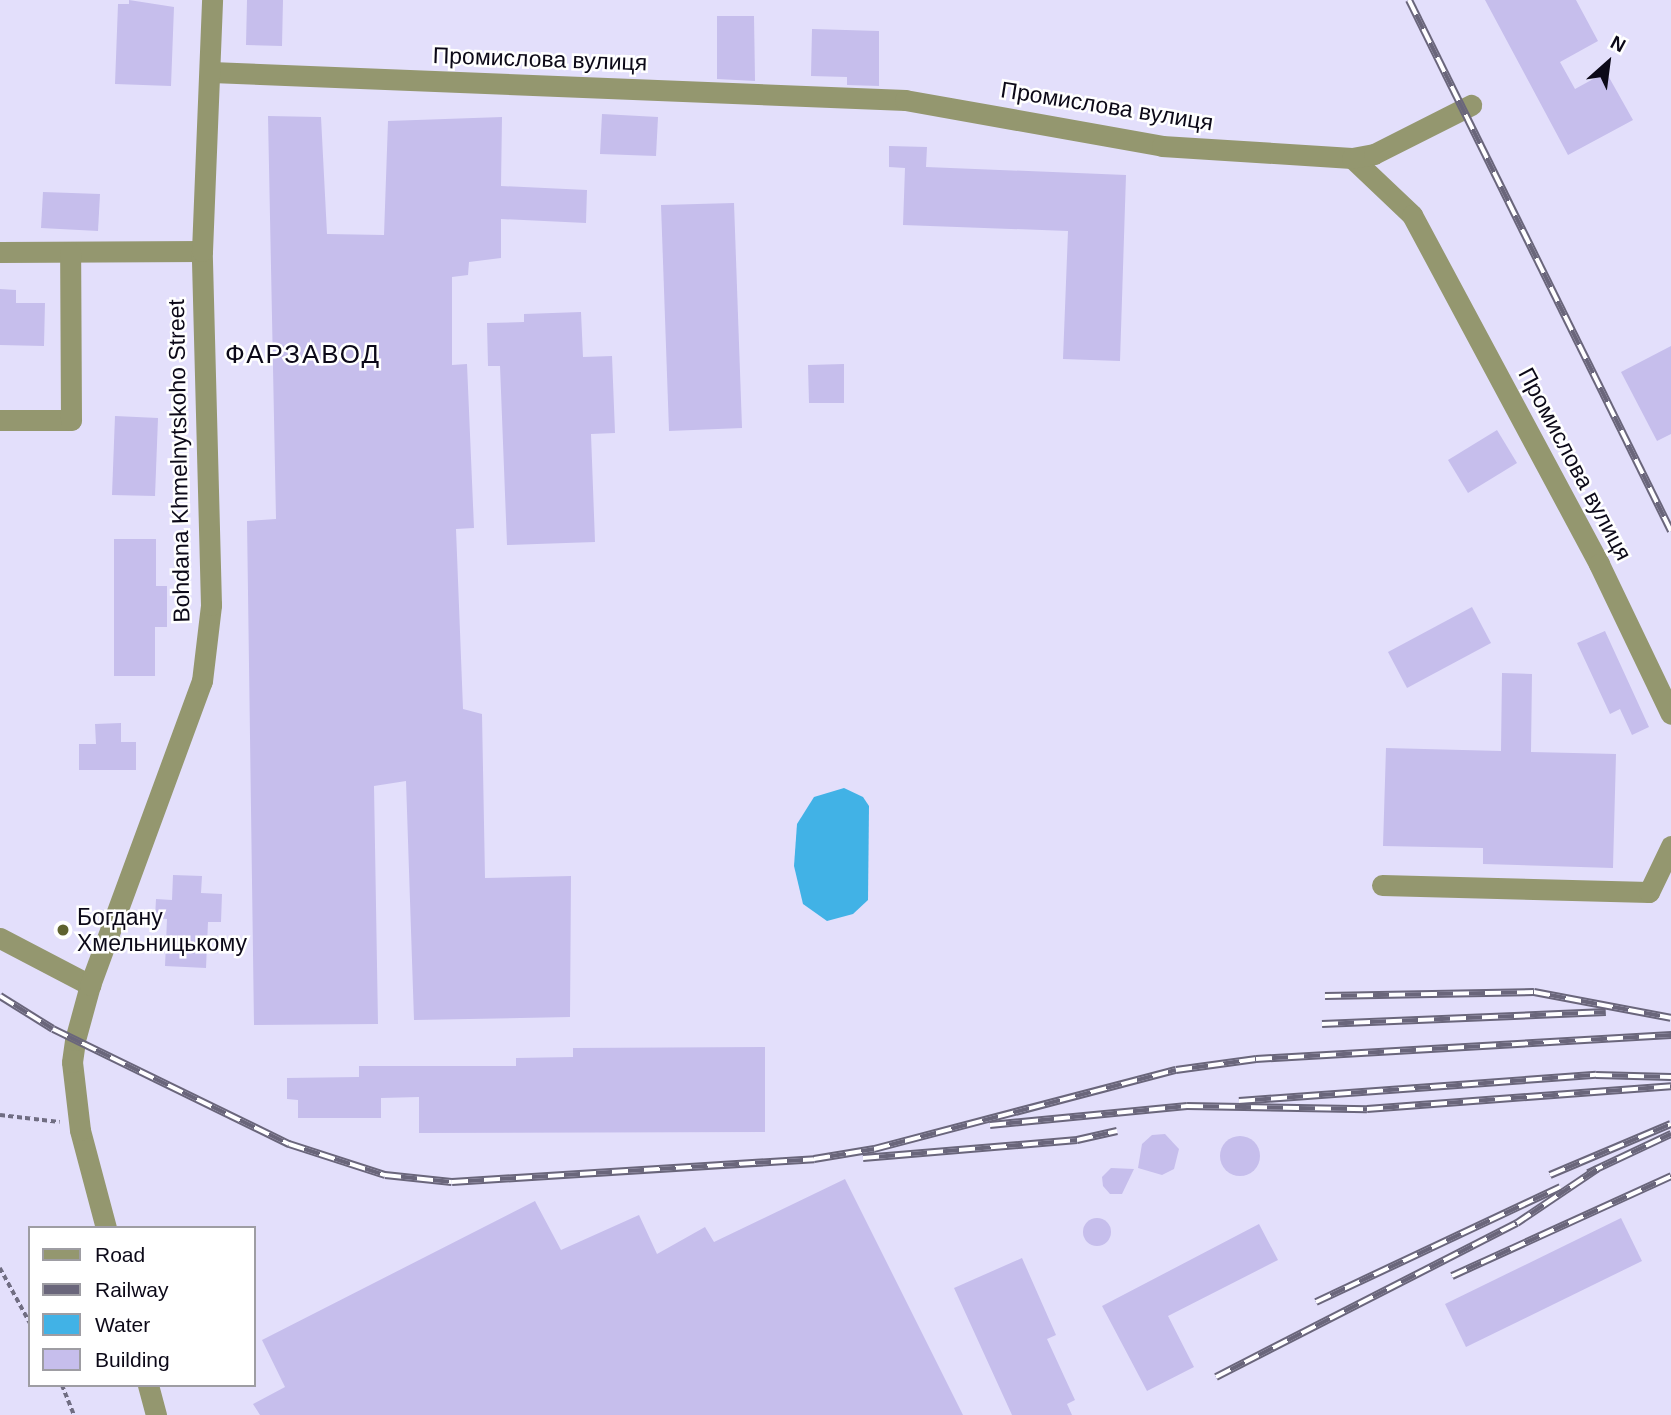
<!DOCTYPE html>
<meta charset="utf-8">
<style>
body{margin:0}
#map{position:relative;width:1671px;height:1415px;overflow:hidden;background:#e3dffb;font-family:Arial,sans-serif}
div>[style]{position:absolute}
.water>*{inset:0;background:#41b2e6}
.building>*{inset:0;background:#c6beec}
.round{border-radius:50%}
.path>*{height:3.5px;margin-top:-1.75px;transform-origin:0;background:repeating-linear-gradient(90deg,#706d82 0 5px,transparent 0 8.5px)}
.minor>*{height:21px;margin:-10.5px;padding:0 10.5px;transform-origin:10.5px;border-radius:10.5px;background:#94976f}
.rail>*{height:8px;margin-top:-4px;transform-origin:0;background:repeating-linear-gradient(90deg,#fff 0 16px,#6a667b 0 32px);box-sizing:border-box;border-block:2px solid #6a667b}
.dots>*{width:19px;height:19px;translate:-50% -50%;box-sizing:border-box;border:4px solid #fff;border-radius:50%}
span{translate:-50% -50%;white-space:nowrap;text-align:center;line-height:1.15;-webkit-text-stroke:5px #fff;paint-order:stroke}
.street-label{font-size:23px;color:#0c0918}
.poi-label{font-size:23px;color:#0c0918}
.left{translate:0 -50%;text-align:left}
.quarter-label{font-size:26px;color:#0c0918;letter-spacing:2px}
.legend{position:absolute;left:28px;top:1226px;width:228px;height:161px;box-sizing:border-box;background:#fff;border:2px solid #9e9da3;margin:0;padding:9px 12px;list-style:none;font-size:21px;color:#0c0918}
.legend li{display:flex;align-items:center;gap:14px;height:35px}
.legend b{width:35px;border:2px solid #9e9da3}
.north{position:absolute;left:1573px;top:28px;width:70px;height:70px;-webkit-text-stroke:5px #fff;paint-order:stroke;rotate:28deg;font-size:19px;font-weight:700;line-height:28px;text-align:center;color:#0c0918}
.north::after{content:'';display:block;margin:auto;width:24px;height:32px;background:#0c0918;clip-path:polygon(50% 0,100% 100%,50% 72%,0 100%)}
</style>
<div id="map">
<div class="water">
<div style="clip-path:polygon(844px 788px,863px 797px,869px 806px,868px 900px,853px 914px,827px 921px,803px 904px,794px 866px,797px 824px,814px 797px)"></div>
</div>
<div class="building">
<div style="clip-path:polygon(129px 0,174px 7px,171px 86px,115px 84px,118px 4px,129px 4px)"></div>
<div style="clip-path:polygon(247px 0,283px 0,282px 46px,246px 45px)"></div>
<div style="clip-path:polygon(1485px 0,1576px 0,1598px 41px,1560px 62px,1575px 89px,1606px 72px,1633px 120px,1568px 155px)"></div>
<div style="clip-path:polygon(717px 16px,754px 16px,755px 81px,717px 79px)"></div>
<div style="clip-path:polygon(812px 29px,879px 31px,879px 86px,847px 85px,847px 77px,811px 76px)"></div>
<div style="clip-path:polygon(602px 114px,658px 117px,656px 156px,600px 154px)"></div>
<div style="clip-path:polygon(268px 116px,321px 117px,327px 234px,384px 235px,388px 121px,502px 117px,501px 186px,587px 190px,586px 223px,501px 219px,501px 258px,469px 262px,468px 275px,452px 277px,452px 365px,467px 364px,474px 528px,456px 529px,463px 709px,482px 714px,485px 878px,571px 876px,570px 1017px,414px 1020px,406px 781px,374px 786px,378px 1024px,254px 1025px,247px 521px,276px 519px)"></div>
<div style="clip-path:polygon(889px 146px,927px 147px,926px 167px,1126px 175px,1120px 361px,1063px 359px,1068px 231px,903px 225px,905px 168px,889px 167px)"></div>
<div style="clip-path:polygon(43px 192px,100px 194px,98px 231px,41px 228px)"></div>
<div style="clip-path:polygon(734px 203px,742px 428px,669px 431px,661px 205px)"></div>
<div style="clip-path:polygon(0 289px,16px 290px,16px 303px,45px 303px,44px 346px,0 345px)"></div>
<div style="clip-path:polygon(581px 312px,583px 357px,612px 356px,615px 433px,591px 434px,595px 542px,507px 545px,500px 366px,488px 366px,487px 323px,524px 322px,524px 314px)"></div>
<div style="clip-path:polygon(1671px 346px,1671px 434px,1657px 441px,1621px 372px)"></div>
<div style="clip-path:polygon(844px 364px,844px 403px,809px 403px,808px 365px)"></div>
<div style="clip-path:polygon(115px 416px,158px 418px,155px 496px,112px 495px)"></div>
<div style="clip-path:polygon(1497px 430px,1517px 463px,1468px 493px,1448px 460px)"></div>
<div style="clip-path:polygon(114px 539px,156px 539px,156px 586px,167px 586px,167px 627px,155px 627px,155px 676px,114px 676px)"></div>
<div style="clip-path:polygon(1472px 607px,1491px 643px,1407px 688px,1388px 652px)"></div>
<div style="clip-path:polygon(1605px 631px,1649px 727px,1632px 735px,1620px 709px,1610px 714px,1577px 643px)"></div>
<div style="clip-path:polygon(1502px 673px,1532px 674px,1531px 752px,1616px 754px,1613px 868px,1483px 864px,1483px 848px,1383px 846px,1386px 748px,1501px 751px)"></div>
<div style="clip-path:polygon(121px 723px,121px 742px,136px 742px,136px 770px,79px 770px,79px 744px,96px 744px,95px 724px)"></div>
<div style="clip-path:polygon(173px 875px,202px 876px,201px 893px,222px 894px,221px 922px,208px 922px,206px 968px,165px 966px,167px 919px,155px 918px,156px 899px,172px 900px)"></div>
<div style="clip-path:polygon(765px 1047px,765px 1132px,419px 1133px,419px 1097px,381px 1098px,381px 1118px,298px 1118px,298px 1100px,287px 1099px,287px 1078px,359px 1077px,359px 1066px,516px 1066px,516px 1058px,573px 1057px,573px 1048px)"></div>
<div style="clip-path:polygon(1165px 1134px,1179px 1149px,1174px 1169px,1162px 1175px,1138px 1168px,1142px 1144px,1152px 1135px)"></div>
<div class="round" style="left:1220px;top:1136px;width:40px;height:40px"></div>
<div style="clip-path:polygon(1111px 1168px,1134px 1169px,1122px 1194px,1110px 1194px,1103px 1186px,1102px 1177px)"></div>
<div style="clip-path:polygon(845px 1179px,963px 1415px,260px 1415px,253px 1404px,285px 1387px,262px 1340px,535px 1201px,561px 1250px,639px 1215px,657px 1254px,705px 1227px,714px 1242px)"></div>
<div class="round" style="left:1083px;top:1218px;width:28px;height:28px"></div>
<div style="clip-path:polygon(1621px 1218px,1642px 1261px,1466px 1347px,1445px 1304px)"></div>
<div style="clip-path:polygon(1259px 1224px,1278px 1260px,1168px 1316px,1194px 1367px,1147px 1391px,1102px 1306px)"></div>
<div style="clip-path:polygon(1022px 1258px,1056px 1335px,1047px 1339px,1075px 1400px,1067px 1404px,1072px 1415px,1012px 1415px,954px 1288px)"></div>
</div>
<div class="path">
<div style="left:0;top:1115px;width:60px;rotate:6.7deg"></div>
<div style="left:0;top:1268px;width:63px;rotate:61.4deg"></div>
<div style="left:62px;top:1385px;width:32px;rotate:68deg"></div>
</div>
<div class="minor">
<div style="left:211px;top:72px;width:695px;rotate:2.31deg"></div>
<div style="left:905px;top:100px;width:261px;rotate:10.1deg"></div>
<div style="left:1162px;top:146px;width:190px;rotate:3.6deg"></div>
<div style="left:1352px;top:158px;width:83px;rotate:43.5deg"></div>
<div style="left:1412px;top:215px;width:396px;rotate:61.8deg"></div>
<div style="left:1599px;top:564px;width:166px;rotate:64.4deg"></div>
<div style="left:1352px;top:158px;width:22px;rotate:-10deg"></div>
<div style="left:1374px;top:154px;width:109px;rotate:-26.8deg"></div>
<div style="left:0;top:252px;width:202px;rotate:-0.3deg"></div>
<div style="left:0;top:420px;width:71px"></div>
<div style="left:71px;top:420px;width:168px;rotate:-90.3deg"></div>
<div style="left:1382px;top:885px;width:267px;rotate:1.5deg"></div>
<div style="left:1649px;top:892px;width:51px;rotate:-64.4deg"></div>
<div style="left:0;top:938px;width:102px;rotate:27.6deg"></div>
<div style="left:106px;top:1228px;width:101px;rotate:-104.9deg"></div>
<div style="left:80px;top:1130px;width:68px;rotate:-96.7deg"></div>
<div style="left:72px;top:1062px;width:22px;rotate:-82deg"></div>
<div style="left:75px;top:1040px;width:57px;rotate:-74.7deg"></div>
<div style="left:90px;top:985px;width:324px;rotate:-69.8deg"></div>
<div style="left:202px;top:681px;width:77px;rotate:-83.2deg"></div>
<div style="left:211px;top:605px;width:354px;rotate:-91.5deg"></div>
<div style="left:202px;top:251px;width:251px;rotate:-87.7deg"></div>
<div style="left:148px;top:1385px;width:31px;rotate:75deg"></div>
</div>
<div class="rail">
<div style="left:1409px;top:0;width:592px;rotate:63.74deg"></div>
<div style="left:0;top:996px;width:62px;rotate:31.9deg"></div>
<div style="left:53px;top:1029px;width:263px;rotate:26deg"></div>
<div style="left:289px;top:1144px;width:101px;rotate:17.9deg"></div>
<div style="left:385px;top:1175px;width:67px;rotate:6deg"></div>
<div style="left:452px;top:1182px;width:363px;rotate:-3.6deg"></div>
<div style="left:814px;top:1159px;width:61px;rotate:-9.5deg"></div>
<div style="left:874px;top:1149px;width:312px;rotate:-14.7deg"></div>
<div style="left:1176px;top:1070px;width:81px;rotate:-7.8deg"></div>
<div style="left:1256px;top:1059px;width:416px;rotate:-3.3deg"></div>
<div style="left:1325px;top:996px;width:209px;rotate:-1.1deg"></div>
<div style="left:1534px;top:992px;width:139px;rotate:10.7deg"></div>
<div style="left:1322px;top:1024px;width:284px;rotate:-2.4deg"></div>
<div style="left:1239px;top:1101px;width:358px;rotate:-4.2deg"></div>
<div style="left:1596px;top:1075px;width:75px;rotate:1.5deg"></div>
<div style="left:990px;top:1125px;width:198px;rotate:-5.5deg"></div>
<div style="left:1187px;top:1106px;width:180px;rotate:1deg"></div>
<div style="left:1367px;top:1109px;width:305px;rotate:-4.3deg"></div>
<div style="left:863px;top:1158px;width:215px;rotate:-4.8deg"></div>
<div style="left:1077px;top:1140px;width:41px;rotate:-12.7deg"></div>
<div style="left:1588px;top:1173px;width:92px;rotate:-25.2deg"></div>
<div style="left:1550px;top:1175px;width:131px;rotate:-22.9deg"></div>
<div style="left:1452px;top:1276px;width:241px;rotate:-24.5deg"></div>
<div style="left:1316px;top:1302px;width:270px;rotate:-25.2deg"></div>
<div style="left:1216px;top:1377px;width:338px;rotate:-27.1deg"></div>
<div style="left:1517px;top:1223px;width:97px;rotate:-34deg"></div>
</div>
<div class="dots">
<div style="left:63px;top:930px;background:#5e612f"></div>
</div>
<div class="street-label">
<span style="left:540px;top:59px;rotate:2deg">Промислова вулиця</span>
<span style="left:1107px;top:106px;rotate:9deg">Промислова вулиця</span>
<span style="left:179px;top:461px;rotate:-91deg">Bohdana Khmelnytskoho Street</span>
<span style="left:1575px;top:464px;rotate:62deg">Промислова вулиця</span>
</div>
<div class="poi-label">
<span class="left" style="left:77px;top:930px">Богдану<br>Хмельницькому</span>
</div>
<div class="quarter-label">
<span style="left:303px;top:355px">ФАРЗАВОД</span>
</div>
<ul class="legend">
<li><b style="height:9px;background:#94976f"></b>Road</li>
<li><b style="height:9px;background:#6a667b"></b>Railway</li>
<li><b style="height:19px;background:#41b2e6"></b>Water</li>
<li><b style="height:19px;background:#c6beec"></b>Building</li>
</ul>
<div class="north">N</div>
</div>
